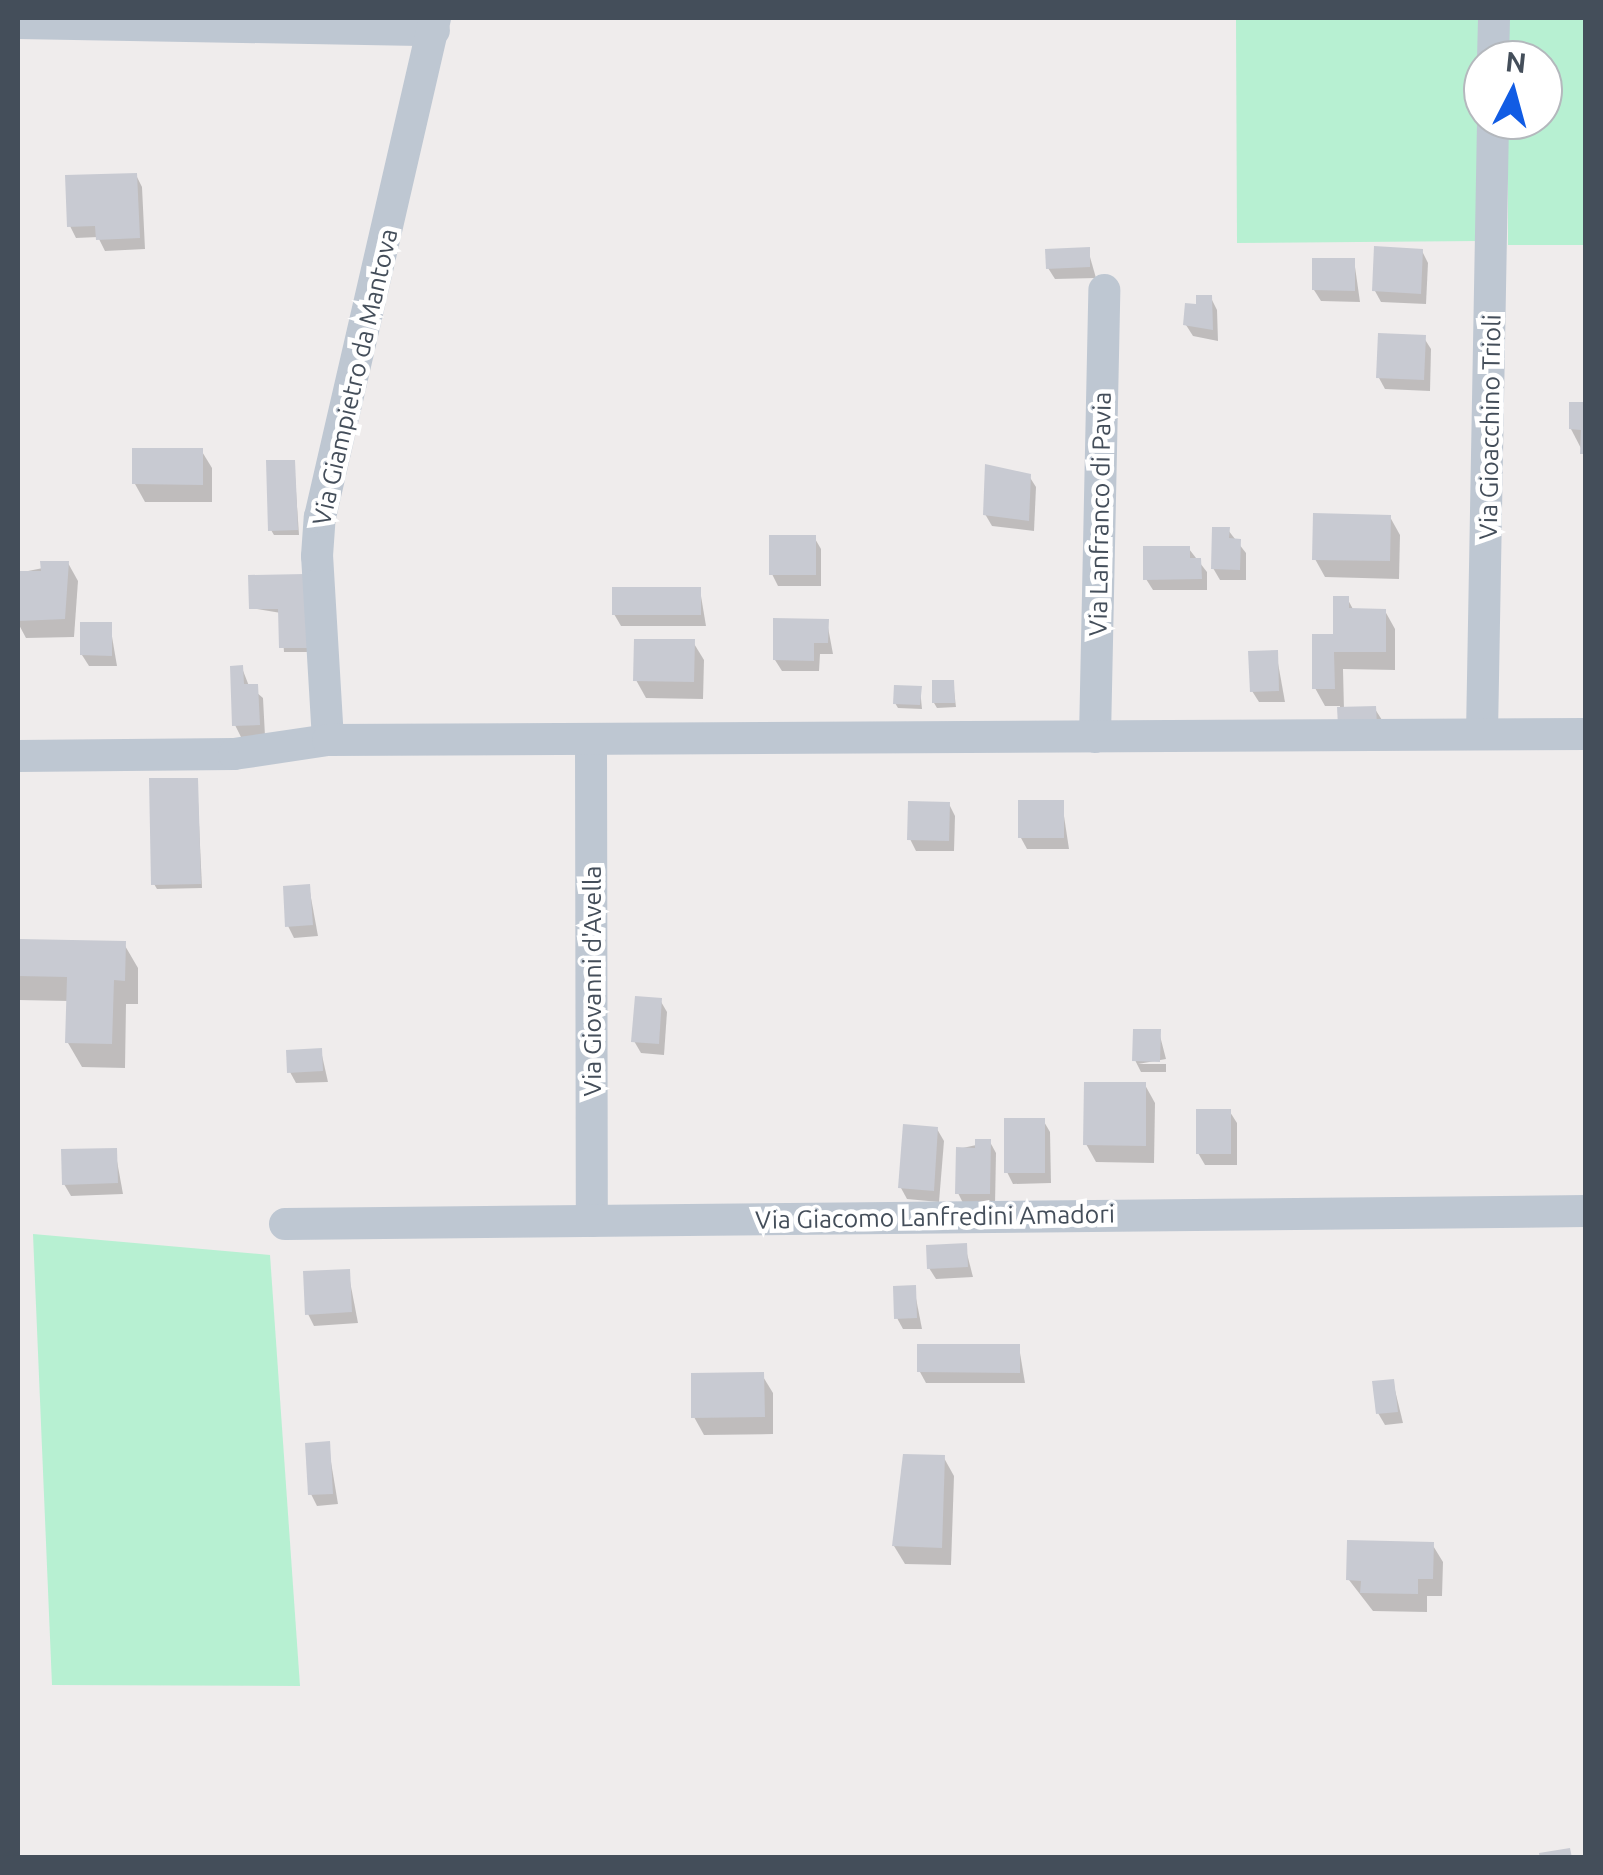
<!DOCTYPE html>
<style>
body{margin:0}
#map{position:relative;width:1603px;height:1875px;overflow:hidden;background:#efecec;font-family:Ubuntu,sans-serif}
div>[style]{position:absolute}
.green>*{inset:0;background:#b7f0d2}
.shadow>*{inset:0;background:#0003}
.building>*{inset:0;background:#c8cad2}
.minor>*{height:32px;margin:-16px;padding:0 16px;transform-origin:16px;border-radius:16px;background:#bec7d2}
span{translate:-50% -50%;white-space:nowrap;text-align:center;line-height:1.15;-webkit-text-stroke:9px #fff;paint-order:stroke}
.street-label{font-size:25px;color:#444e5a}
.frame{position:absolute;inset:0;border:20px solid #444e5a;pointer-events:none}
.north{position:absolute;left:1463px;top:40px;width:100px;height:100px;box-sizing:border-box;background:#fff;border:2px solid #b4b8bd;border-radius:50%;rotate:6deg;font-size:28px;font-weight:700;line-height:40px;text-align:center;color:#444e5a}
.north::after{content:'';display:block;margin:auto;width:35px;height:45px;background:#115ce4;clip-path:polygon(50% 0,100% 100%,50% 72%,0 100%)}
</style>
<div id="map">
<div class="green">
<div style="clip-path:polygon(1236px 18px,1479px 18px,1478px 241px,1237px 243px)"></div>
<div style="clip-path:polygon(1508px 18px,1585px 18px,1585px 245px,1508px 245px,1508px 120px,1543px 120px,1543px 60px,1508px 60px)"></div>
<div style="clip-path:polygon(33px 1234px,270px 1255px,300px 1686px,52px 1685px)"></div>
</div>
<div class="shadow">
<div style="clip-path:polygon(136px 175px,142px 187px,145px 249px,105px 251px,98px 237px,76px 238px,70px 226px)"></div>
<div style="clip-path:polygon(1088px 250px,1096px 278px,1055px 279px,1048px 268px)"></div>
<div style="clip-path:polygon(1422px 251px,1428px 263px,1426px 304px,1381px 302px,1375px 291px)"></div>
<div style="clip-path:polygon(1354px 260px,1360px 302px,1321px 301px,1314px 290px)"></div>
<div style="clip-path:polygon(1211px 298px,1217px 310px,1218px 341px,1193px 336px,1186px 325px)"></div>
<div style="clip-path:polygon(1424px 338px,1431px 349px,1430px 391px,1385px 389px,1379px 378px)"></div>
<div style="clip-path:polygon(1586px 404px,1586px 458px,1571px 429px)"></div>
<div style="clip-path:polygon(201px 450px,212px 468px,212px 502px,145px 502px,135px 484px)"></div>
<div style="clip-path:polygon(294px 462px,299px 535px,274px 535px,271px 530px)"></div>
<div style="clip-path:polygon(987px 467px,1029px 476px,1036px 487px,1034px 531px,992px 526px,985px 514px)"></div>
<div style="clip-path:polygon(1390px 517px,1400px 535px,1399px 579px,1325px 577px,1315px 559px)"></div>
<div style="clip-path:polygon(1228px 530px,1246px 553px,1246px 580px,1220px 580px,1213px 568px)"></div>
<div style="clip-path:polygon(814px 537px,821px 549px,821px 586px,778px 586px,772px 574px)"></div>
<div style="clip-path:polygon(1189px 549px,1207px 572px,1207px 590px,1153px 590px,1146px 579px)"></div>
<div style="clip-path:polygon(68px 563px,78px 581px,74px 637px,26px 638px,18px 623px,18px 573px)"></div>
<div style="clip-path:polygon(304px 576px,308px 652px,284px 652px,281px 613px,251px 608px)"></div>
<div style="clip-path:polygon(700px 590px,706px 626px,621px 626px,614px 614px)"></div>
<div style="clip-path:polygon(1347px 598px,1354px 611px,1385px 611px,1395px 629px,1395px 670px,1343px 669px,1344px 710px,1375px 709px,1382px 720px,1340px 726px,1340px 706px,1325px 706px,1315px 688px)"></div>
<div style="clip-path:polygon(827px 622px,833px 654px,820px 654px,819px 671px,782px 671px,775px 660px)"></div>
<div style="clip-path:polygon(110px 625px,117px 666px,89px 666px,82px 655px)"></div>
<div style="clip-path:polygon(693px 642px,704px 660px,703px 699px,646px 698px,636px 680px)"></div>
<div style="clip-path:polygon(1276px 652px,1285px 702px,1259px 702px,1252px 691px)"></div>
<div style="clip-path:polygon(242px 668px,249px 686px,263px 698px,265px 736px,241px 737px,235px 725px)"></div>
<div style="clip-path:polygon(953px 682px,956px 707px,937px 708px,934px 703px)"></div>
<div style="clip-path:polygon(920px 689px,922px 709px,898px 708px,895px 703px)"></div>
<div style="clip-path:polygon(197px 780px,202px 888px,157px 889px,154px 884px)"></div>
<div style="clip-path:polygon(1062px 803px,1069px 849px,1027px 849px,1021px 838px)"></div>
<div style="clip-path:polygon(949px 804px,955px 816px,954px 851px,916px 851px,910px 839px)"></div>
<div style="clip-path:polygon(309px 887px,318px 936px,294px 938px,288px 926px)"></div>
<div style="clip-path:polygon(18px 942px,124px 944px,138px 968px,138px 1004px,126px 1004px,125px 1068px,82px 1067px,68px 1043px,69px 1001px,18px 1000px)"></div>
<div style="clip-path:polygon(660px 1000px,667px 1012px,664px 1055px,641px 1053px,634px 1041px)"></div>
<div style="clip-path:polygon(1159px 1032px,1166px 1059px,1138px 1064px,1166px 1064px,1166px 1072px,1141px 1072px,1135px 1060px)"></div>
<div style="clip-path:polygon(321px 1051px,328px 1082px,296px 1083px,290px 1072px)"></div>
<div style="clip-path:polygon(1145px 1085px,1155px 1103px,1154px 1163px,1096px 1162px,1086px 1144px)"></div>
<div style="clip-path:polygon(1230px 1112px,1237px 1123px,1237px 1165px,1205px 1165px,1198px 1153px)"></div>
<div style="clip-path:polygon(1043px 1120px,1050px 1132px,1051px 1183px,1013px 1184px,1007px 1172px)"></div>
<div style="clip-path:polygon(937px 1129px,944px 1141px,939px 1202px,907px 1199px,901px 1188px)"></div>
<div style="clip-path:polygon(990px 1142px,996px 1153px,995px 1205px,964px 1205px,958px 1193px,958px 1149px)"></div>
<div style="clip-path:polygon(115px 1150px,123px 1194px,71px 1196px,64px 1184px)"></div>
<div style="clip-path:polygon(965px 1246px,973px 1277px,936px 1279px,929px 1268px)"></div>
<div style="clip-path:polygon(348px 1271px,358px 1323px,314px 1326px,308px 1314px)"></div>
<div style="clip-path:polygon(914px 1288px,922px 1329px,903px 1329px,897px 1318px)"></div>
<div style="clip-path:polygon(1019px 1347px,1025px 1383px,926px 1383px,920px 1372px)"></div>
<div style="clip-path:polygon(762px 1375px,773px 1393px,773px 1434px,704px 1435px,694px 1417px)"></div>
<div style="clip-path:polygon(1393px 1382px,1403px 1423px,1385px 1425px,1378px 1413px)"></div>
<div style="clip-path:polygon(328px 1444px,338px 1504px,317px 1506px,311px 1494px)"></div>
<div style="clip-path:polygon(944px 1458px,954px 1476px,951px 1565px,905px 1564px,894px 1546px)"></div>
<div style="clip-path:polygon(1432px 1544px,1443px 1562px,1442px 1596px,1427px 1596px,1427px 1612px,1373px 1611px,1349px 1580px)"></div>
</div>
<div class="building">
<div style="clip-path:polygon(137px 173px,140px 238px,96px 240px,95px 226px,67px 227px,65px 175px)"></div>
<div style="clip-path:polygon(1374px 246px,1423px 249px,1421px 294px,1372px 291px)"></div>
<div style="clip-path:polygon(1090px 247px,1090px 267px,1046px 269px,1045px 249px)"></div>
<div style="clip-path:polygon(1312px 258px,1355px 258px,1355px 291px,1312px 290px)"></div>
<div style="clip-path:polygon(1196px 295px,1212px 295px,1213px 330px,1183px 325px,1185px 303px,1196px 304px)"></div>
<div style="clip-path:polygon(1378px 333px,1426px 335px,1424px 380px,1376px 378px)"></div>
<div style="clip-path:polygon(1569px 402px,1586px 402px,1586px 454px,1580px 454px,1581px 430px,1569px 429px)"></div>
<div style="clip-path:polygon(132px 448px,203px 448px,203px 485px,132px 484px)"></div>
<div style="clip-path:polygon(266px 460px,295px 460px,298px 530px,268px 531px)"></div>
<div style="clip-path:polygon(985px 464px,1031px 474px,1029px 521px,983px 515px)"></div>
<div style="clip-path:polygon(1313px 513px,1391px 515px,1390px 561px,1312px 560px)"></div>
<div style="clip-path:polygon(1212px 527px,1230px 527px,1229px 538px,1241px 539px,1240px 570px,1211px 569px)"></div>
<div style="clip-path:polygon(769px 535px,816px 535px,816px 575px,769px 575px)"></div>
<div style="clip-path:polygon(1143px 546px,1190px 546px,1190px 558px,1201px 558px,1202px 579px,1143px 580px)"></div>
<div style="clip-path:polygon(40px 561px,69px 561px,65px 619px,18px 621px,18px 571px,41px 571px)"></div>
<div style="clip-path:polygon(306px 574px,307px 648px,279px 648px,278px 609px,249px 609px,248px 575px)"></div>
<div style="clip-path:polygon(612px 587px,701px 587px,701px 615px,612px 615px)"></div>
<div style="clip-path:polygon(1333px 596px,1349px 596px,1349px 608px,1386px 609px,1386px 652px,1334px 652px,1335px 689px,1312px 689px,1312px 634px,1333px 634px)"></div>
<div style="clip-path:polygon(773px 618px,829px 619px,828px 643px,814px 643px,814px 661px,773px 660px)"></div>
<div style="clip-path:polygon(80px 622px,112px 622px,112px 656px,80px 655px)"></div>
<div style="clip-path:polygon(634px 639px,695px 639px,694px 682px,633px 681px)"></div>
<div style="clip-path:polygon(1278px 650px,1279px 691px,1250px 692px,1248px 651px)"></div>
<div style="clip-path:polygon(243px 665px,244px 684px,258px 684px,260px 725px,232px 726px,230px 666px)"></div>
<div style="clip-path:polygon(932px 680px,954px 680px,955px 703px,932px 703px)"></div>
<div style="clip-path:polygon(894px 685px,922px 686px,920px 705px,893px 704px)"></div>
<div style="clip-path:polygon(1376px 706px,1377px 725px,1338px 726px,1337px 707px)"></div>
<div style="clip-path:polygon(149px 778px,198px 778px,201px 884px,151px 885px)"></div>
<div style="clip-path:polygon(1018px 800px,1064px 800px,1064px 838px,1018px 838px)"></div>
<div style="clip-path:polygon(908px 801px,950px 802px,949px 841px,907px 840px)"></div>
<div style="clip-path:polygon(310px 884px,313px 925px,285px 927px,283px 886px)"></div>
<div style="clip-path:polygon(18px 939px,126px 941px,125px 981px,114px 980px,112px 1044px,65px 1043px,67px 977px,18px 976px)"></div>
<div style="clip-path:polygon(635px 996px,662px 998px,659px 1044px,631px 1042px)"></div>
<div style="clip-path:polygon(1133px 1029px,1161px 1029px,1160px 1062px,1132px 1061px)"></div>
<div style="clip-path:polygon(322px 1048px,323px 1071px,287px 1073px,286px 1050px)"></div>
<div style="clip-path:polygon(1084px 1082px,1146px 1082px,1146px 1146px,1083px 1145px)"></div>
<div style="clip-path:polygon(1196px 1109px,1231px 1109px,1231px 1154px,1196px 1154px)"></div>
<div style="clip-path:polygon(1004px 1118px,1045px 1118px,1045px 1173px,1004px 1173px)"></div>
<div style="clip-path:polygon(903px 1124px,938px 1127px,934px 1191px,898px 1188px)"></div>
<div style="clip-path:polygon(975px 1139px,991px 1139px,990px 1194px,955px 1194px,956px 1147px,975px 1148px)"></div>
<div style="clip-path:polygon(117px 1148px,118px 1183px,62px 1185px,61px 1149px)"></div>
<div style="clip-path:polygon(967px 1243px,968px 1267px,927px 1269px,926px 1245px)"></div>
<div style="clip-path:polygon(350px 1269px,352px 1312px,305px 1315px,303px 1271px)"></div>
<div style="clip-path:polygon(916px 1285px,917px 1318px,894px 1319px,893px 1286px)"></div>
<div style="clip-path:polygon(917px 1344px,1020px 1344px,1020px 1373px,917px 1372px)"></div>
<div style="clip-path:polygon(764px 1372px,765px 1417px,691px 1418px,691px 1373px)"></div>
<div style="clip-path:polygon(1394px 1379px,1398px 1412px,1376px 1414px,1372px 1381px)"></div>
<div style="clip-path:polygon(330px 1441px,333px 1494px,308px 1495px,305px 1443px)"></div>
<div style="clip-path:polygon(903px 1454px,945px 1455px,942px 1548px,892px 1546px)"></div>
<div style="clip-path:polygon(1347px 1540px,1434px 1542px,1433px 1579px,1418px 1579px,1418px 1594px,1360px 1593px,1361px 1581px,1346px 1580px)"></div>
<div style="clip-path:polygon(1570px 1848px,1572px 1858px,1540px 1858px,1539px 1853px)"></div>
</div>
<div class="minor">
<div style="left:18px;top:23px;width:416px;rotate:1deg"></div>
<div style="left:1493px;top:60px;width:42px;rotate:-88.6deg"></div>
<div style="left:1482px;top:734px;width:614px;rotate:-88.97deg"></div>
<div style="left:1095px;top:737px;width:447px;rotate:-88.8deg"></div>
<div style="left:328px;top:740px;width:184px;rotate:-93.4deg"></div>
<div style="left:317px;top:556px;width:39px;rotate:-86deg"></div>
<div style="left:320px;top:517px;width:512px;rotate:-77.02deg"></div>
<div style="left:591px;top:740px;width:481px;rotate:89.9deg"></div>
<div style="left:18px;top:756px;width:216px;rotate:-0.5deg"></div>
<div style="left:234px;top:754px;width:95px;rotate:-8.5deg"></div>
<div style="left:328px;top:740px;width:1258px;rotate:-0.27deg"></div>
<div style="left:285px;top:1224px;width:1301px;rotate:-0.57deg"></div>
</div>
<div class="street-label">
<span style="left:355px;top:377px;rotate:-77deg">Via Giampietro da Mantova</span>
<span style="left:1490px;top:427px;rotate:-89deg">Via Gioacchino Trioli</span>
<span style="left:1100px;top:514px;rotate:-89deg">Via Lanfranco di Pavia</span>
<span style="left:592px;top:981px;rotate:-90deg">Via Giovanni d'Avella</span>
<span style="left:935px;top:1217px;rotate:-1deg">Via Giacomo Lanfredini Amadori</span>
</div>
<div class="frame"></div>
<div class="north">N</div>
</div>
